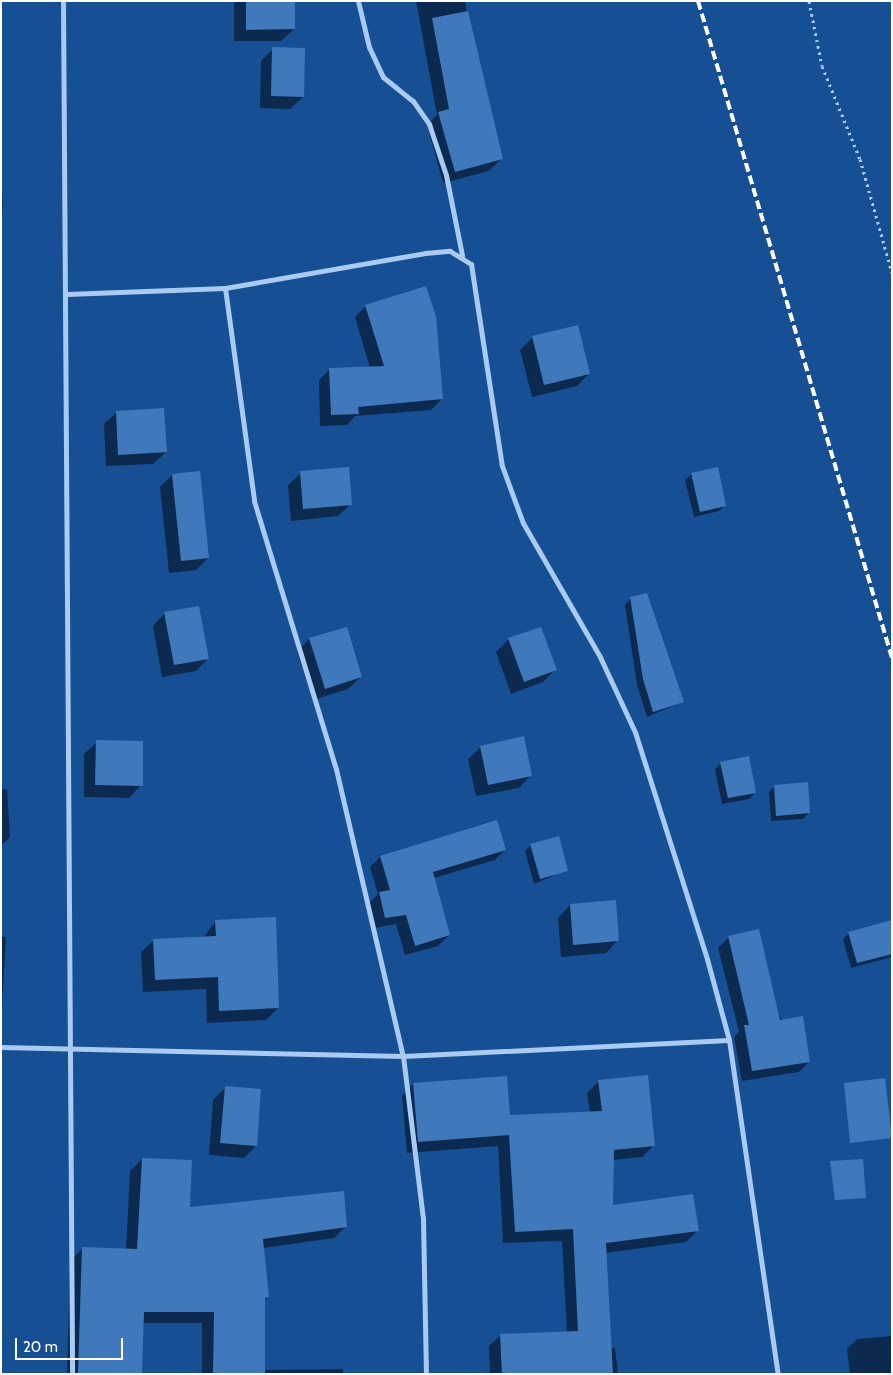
<!DOCTYPE html>
<style>
body{margin:0}
#map{position:relative;width:893px;height:1375px;overflow:hidden;background:#174f95;font-family:Cabin,sans-serif}
div>[style]{position:absolute}
.shadow>*{inset:0;background:#0007}
.building>*{inset:0;background:#4078bc}
.path>*{height:3px;margin-top:-1.5px;transform-origin:0;background:repeating-linear-gradient(90deg,#a9caf1 0 2.5px,transparent 0 6.5px)}
.minor>*{height:5px;margin:-2.5px;padding:0 2.5px;transform-origin:2.5px;border-radius:2.5px;background:#a9caf1}
.rail>*{height:4px;margin-top:-2px;transform-origin:0;background:repeating-linear-gradient(90deg,#fff 0 9px,transparent 0 13px)}
span{translate:-50% -50%;white-space:nowrap;text-align:center;line-height:1.15;-webkit-text-stroke:5px #174f95;paint-order:stroke}
.frame{position:absolute;inset:0;border:2px solid #fff;pointer-events:none}
.scale{position:absolute;left:15px;top:1338px;width:108px;height:22px;box-sizing:border-box;border:2px solid #fff;border-top:0;padding-left:6px;font-size:15px;line-height:18px;white-space:nowrap;color:#fff;-webkit-text-stroke:4px #174f95;paint-order:stroke}
</style>
<div id="map">
<div class="shadow">
<div style="clip-path:polygon(234px 1px,294px 1px,294px 29px,281px 41px,234px 41px)"></div>
<div style="clip-path:polygon(416px 1px,465px 1px,480px 84px,501px 159px,489px 171px,443px 183px,427px 125px,437px 115px)"></div>
<div style="clip-path:polygon(273px 49px,303px 97px,290px 109px,260px 108px,261px 61px)"></div>
<div style="clip-path:polygon(1px 178px,3px 208px,1px 209px)"></div>
<div style="clip-path:polygon(366px 306px,442px 399px,431px 410px,355px 416px,347px 425px,320px 426px,319px 380px,330px 369px,370px 368px,355px 317px)"></div>
<div style="clip-path:polygon(533px 337px,589px 374px,577px 386px,532px 397px,520px 350px)"></div>
<div style="clip-path:polygon(117px 412px,166px 452px,153px 464px,106px 466px,104px 424px)"></div>
<div style="clip-path:polygon(301px 473px,351px 504px,338px 516px,291px 521px,288px 485px)"></div>
<div style="clip-path:polygon(692px 474px,725px 505px,719px 511px,694px 517px,685px 480px)"></div>
<div style="clip-path:polygon(172px 475px,208px 558px,196px 570px,169px 573px,160px 487px)"></div>
<div style="clip-path:polygon(631px 598px,682px 702px,647px 717px,637px 685px,625px 605px)"></div>
<div style="clip-path:polygon(165px 613px,208px 659px,196px 671px,162px 677px,153px 626px)"></div>
<div style="clip-path:polygon(309px 639px,361px 677px,348px 689px,313px 700px,297px 652px)"></div>
<div style="clip-path:polygon(509px 639px,555px 670px,543px 682px,511px 694px,496px 652px)"></div>
<div style="clip-path:polygon(97px 742px,141px 785px,129px 798px,84px 797px,84px 754px)"></div>
<div style="clip-path:polygon(481px 747px,531px 775px,519px 788px,476px 796px,468px 759px)"></div>
<div style="clip-path:polygon(721px 763px,755px 793px,749px 799px,722px 804px,715px 769px)"></div>
<div style="clip-path:polygon(775px 786px,809px 813px,803px 819px,771px 821px,769px 792px)"></div>
<div style="clip-path:polygon(7px 789px,10px 837px,1px 846px,1px 790px)"></div>
<div style="clip-path:polygon(531px 845px,567px 870px,534px 884px,525px 851px)"></div>
<div style="clip-path:polygon(505px 850px,495px 860px,434px 878px,449px 935px,438px 946px,405px 955px,396px 924px,375px 928px,369px 903px,378px 894px,370px 867px,380px 857px)"></div>
<div style="clip-path:polygon(570px 905px,618px 940px,606px 953px,561px 957px,558px 918px)"></div>
<div style="clip-path:polygon(216px 921px,278px 1008px,266px 1020px,207px 1023px,206px 989px,143px 992px,141px 952px,154px 940px,203px 938px)"></div>
<div style="clip-path:polygon(849px 933px,892px 935px,892px 957px,851px 968px,843px 939px)"></div>
<div style="clip-path:polygon(1px 937px,6px 937px,1px 1020px)"></div>
<div style="clip-path:polygon(729px 937px,809px 1062px,799px 1072px,742px 1081px,734px 1037px,739px 1032px,718px 948px)"></div>
<div style="clip-path:polygon(506px 1077px,509px 1117px,590px 1113px,587px 1093px,599px 1081px,654px 1145px,642px 1157px,612px 1160px,612px 1207px,698px 1230px,686px 1242px,605px 1253px,610px 1348px,615px 1348px,618px 1374px,490px 1374px,489px 1346px,501px 1335px,567px 1333px,562px 1241px,503px 1243px,498px 1146px,407px 1153px,402px 1096px,413px 1084px)"></div>
<div style="clip-path:polygon(225px 1088px,256px 1146px,244px 1158px,209px 1155px,213px 1100px)"></div>
<div style="clip-path:polygon(142px 1159px,188px 1208px,346px 1226px,334px 1238px,263px 1248px,268px 1297px,264px 1301px,263px 1370px,343px 1369px,343px 1374px,202px 1374px,202px 1323px,142px 1323px,141px 1374px,67px 1374px,70px 1261px,82px 1249px,126px 1250px,130px 1171px)"></div>
<div style="clip-path:polygon(892px 1336px,892px 1374px,850px 1374px,847px 1349px,857px 1339px)"></div>
</div>
<div class="building">
<div style="clip-path:polygon(246px 1px,295px 1px,295px 29px,246px 30px)"></div>
<div style="clip-path:polygon(468px 11px,503px 159px,455px 172px,438px 112px,449px 109px,432px 18px)"></div>
<div style="clip-path:polygon(272px 47px,305px 48px,304px 97px,271px 96px)"></div>
<div style="clip-path:polygon(426px 286px,436px 316px,443px 399px,358px 407px,359px 414px,331px 415px,329px 368px,384px 366px,365px 305px)"></div>
<div style="clip-path:polygon(578px 325px,590px 374px,544px 385px,532px 336px)"></div>
<div style="clip-path:polygon(164px 408px,167px 452px,118px 455px,116px 411px)"></div>
<div style="clip-path:polygon(349px 467px,352px 505px,303px 509px,300px 471px)"></div>
<div style="clip-path:polygon(718px 467px,726px 506px,700px 512px,691px 473px)"></div>
<div style="clip-path:polygon(200px 471px,209px 558px,181px 561px,172px 474px)"></div>
<div style="clip-path:polygon(647px 593px,684px 702px,653px 712px,643px 679px,630px 597px)"></div>
<div style="clip-path:polygon(199px 606px,209px 659px,174px 665px,164px 612px)"></div>
<div style="clip-path:polygon(347px 627px,362px 677px,325px 689px,309px 638px)"></div>
<div style="clip-path:polygon(541px 627px,557px 670px,524px 682px,508px 638px)"></div>
<div style="clip-path:polygon(524px 736px,532px 776px,488px 785px,480px 746px)"></div>
<div style="clip-path:polygon(96px 740px,143px 741px,143px 786px,95px 785px)"></div>
<div style="clip-path:polygon(749px 756px,756px 793px,728px 798px,720px 762px)"></div>
<div style="clip-path:polygon(808px 782px,810px 813px,776px 816px,774px 785px)"></div>
<div style="clip-path:polygon(497px 820px,506px 850px,433px 872px,450px 935px,415px 946px,406px 915px,385px 918px,379px 892px,390px 890px,380px 856px)"></div>
<div style="clip-path:polygon(559px 836px,568px 871px,540px 879px,530px 844px)"></div>
<div style="clip-path:polygon(616px 900px,619px 941px,573px 945px,570px 904px)"></div>
<div style="clip-path:polygon(276px 917px,279px 1008px,219px 1011px,218px 977px,155px 980px,153px 939px,216px 936px,215px 920px)"></div>
<div style="clip-path:polygon(892px 920px,892px 954px,857px 963px,848px 932px)"></div>
<div style="clip-path:polygon(759px 929px,780px 1020px,803px 1016px,810px 1062px,752px 1071px,744px 1025px,749px 1025px,728px 936px)"></div>
<div style="clip-path:polygon(648px 1075px,655px 1146px,614px 1150px,613px 1205px,693px 1194px,699px 1231px,606px 1243px,613px 1374px,502px 1374px,500px 1334px,578px 1331px,573px 1229px,515px 1232px,509px 1135px,418px 1142px,413px 1083px,507px 1076px,510px 1115px,602px 1111px,598px 1080px)"></div>
<div style="clip-path:polygon(885px 1078px,892px 1138px,850px 1143px,844px 1083px)"></div>
<div style="clip-path:polygon(225px 1086px,261px 1089px,257px 1146px,220px 1143px)"></div>
<div style="clip-path:polygon(142px 1158px,192px 1160px,190px 1207px,344px 1191px,347px 1227px,263px 1239px,269px 1297px,265px 1298px,265px 1374px,213px 1374px,214px 1312px,144px 1312px,142px 1374px,78px 1374px,82px 1247px,137px 1249px)"></div>
<div style="clip-path:polygon(863px 1159px,866px 1198px,835px 1200px,830px 1161px)"></div>
</div>
<div class="path">
<div style="left:809px;top:1px;width:66px;rotate:78.7deg"></div>
<div style="left:822px;top:66px;width:100px;rotate:67.8deg"></div>
<div style="left:860px;top:159px;width:118px;rotate:74.3deg"></div>
</div>
<div class="minor">
<div style="left:63px;top:1px;width:1373px;rotate:89.62deg"></div>
<div style="left:358px;top:1px;width:47px;rotate:76.6deg"></div>
<div style="left:369px;top:47px;width:33px;rotate:65deg"></div>
<div style="left:383px;top:77px;width:38px;rotate:39deg"></div>
<div style="left:413px;top:101px;width:28px;rotate:55deg"></div>
<div style="left:429px;top:124px;width:54px;rotate:71.6deg"></div>
<div style="left:446px;top:175px;width:82px;rotate:78.7deg"></div>
<div style="left:225px;top:288px;width:215px;rotate:82.2deg"></div>
<div style="left:254px;top:501px;width:280px;rotate:73deg"></div>
<div style="left:336px;top:769px;width:295px;rotate:76.9deg"></div>
<div style="left:403px;top:1056px;width:164px;rotate:83deg"></div>
<div style="left:423px;top:1219px;width:155px;rotate:88.9deg"></div>
<div style="left:67px;top:294px;width:158px;rotate:-2.2deg"></div>
<div style="left:225px;top:288px;width:203px;rotate:-9.9deg"></div>
<div style="left:425px;top:253px;width:25px;rotate:-5deg"></div>
<div style="left:450px;top:251px;width:25px;rotate:32deg"></div>
<div style="left:471px;top:264px;width:204px;rotate:81.3deg"></div>
<div style="left:502px;top:466px;width:61px;rotate:69.8deg"></div>
<div style="left:523px;top:523px;width:155px;rotate:60.1deg"></div>
<div style="left:600px;top:657px;width:83px;rotate:65deg"></div>
<div style="left:635px;top:732px;width:238px;rotate:72.4deg"></div>
<div style="left:707px;top:959px;width:84px;rotate:74.8deg"></div>
<div style="left:729px;top:1040px;width:338px;rotate:81.7deg"></div>
<div style="left:1px;top:1047px;width:402px;rotate:1.3deg"></div>
<div style="left:403px;top:1056px;width:326px;rotate:-2.8deg"></div>
</div>
<div class="rail">
<div style="left:698px;top:1px;width:685px;rotate:73.55deg"></div>
</div>
<div class="frame"></div>
<div class="scale">20 m</div>
</div>
